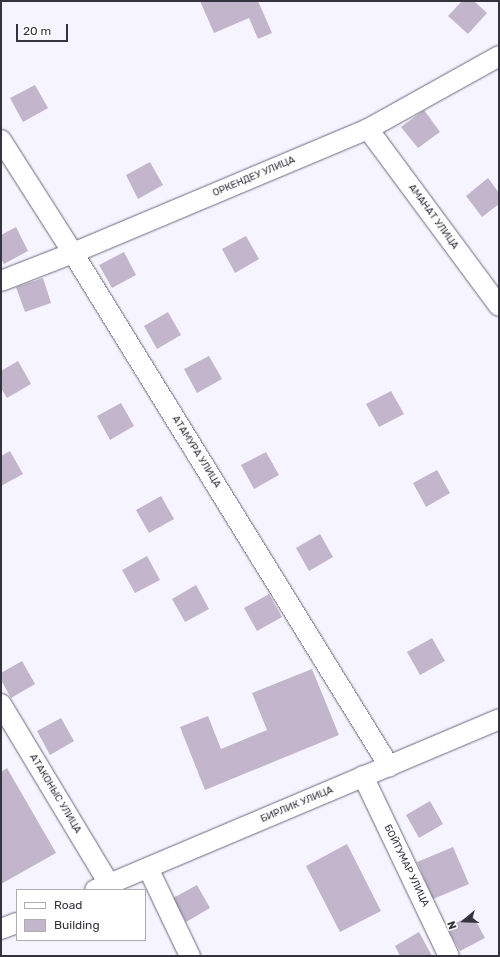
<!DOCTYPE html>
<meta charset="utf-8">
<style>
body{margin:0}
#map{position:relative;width:500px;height:957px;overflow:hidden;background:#f6f5ff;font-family:Rubik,sans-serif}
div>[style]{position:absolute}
.building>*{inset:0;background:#c3b5cb}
.roads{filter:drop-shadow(0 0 1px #6b687d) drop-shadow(0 0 1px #6b687d)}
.minor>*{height:20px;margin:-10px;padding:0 10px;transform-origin:10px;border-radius:10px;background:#fff}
span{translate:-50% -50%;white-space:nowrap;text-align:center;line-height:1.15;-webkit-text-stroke:3px #fff;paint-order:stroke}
.street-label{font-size:10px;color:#35333d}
.frame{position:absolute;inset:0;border:2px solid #35333d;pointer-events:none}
.legend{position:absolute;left:16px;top:889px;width:130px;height:52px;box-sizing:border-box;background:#fff;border:1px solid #aeadb1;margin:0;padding:5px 7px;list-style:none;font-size:12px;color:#35333d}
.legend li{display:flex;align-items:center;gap:8px;height:20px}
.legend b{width:20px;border:1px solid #aeadb1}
.north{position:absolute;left:444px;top:901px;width:40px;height:40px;-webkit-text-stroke:3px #fff;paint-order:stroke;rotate:251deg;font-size:11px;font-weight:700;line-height:16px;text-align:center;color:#35333d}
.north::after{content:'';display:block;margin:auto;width:14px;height:18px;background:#35333d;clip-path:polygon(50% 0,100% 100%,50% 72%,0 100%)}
.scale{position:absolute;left:16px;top:24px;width:52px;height:18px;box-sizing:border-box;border:2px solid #35333d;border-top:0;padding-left:5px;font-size:12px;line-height:14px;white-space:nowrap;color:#35333d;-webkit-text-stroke:3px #fff;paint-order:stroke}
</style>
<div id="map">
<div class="building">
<div style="clip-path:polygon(200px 1px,258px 1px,272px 33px,258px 39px,249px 18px,214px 33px)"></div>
<div style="clip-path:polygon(462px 1px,474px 1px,487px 13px,468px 34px,448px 16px)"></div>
<div style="clip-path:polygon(35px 85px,48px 108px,23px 122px,10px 98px)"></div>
<div style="clip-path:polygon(424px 110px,440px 132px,418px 148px,401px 127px)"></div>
<div style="clip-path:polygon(150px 162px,163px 185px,138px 199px,126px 175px)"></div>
<div style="clip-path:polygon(488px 178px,499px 193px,499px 204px,482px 217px,466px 196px)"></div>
<div style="clip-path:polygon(16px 227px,28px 251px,4px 264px,1px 259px,1px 235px)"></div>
<div style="clip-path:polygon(246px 236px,259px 259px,235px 273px,222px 249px)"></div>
<div style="clip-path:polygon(124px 252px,136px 275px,112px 288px,99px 265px)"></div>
<div style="clip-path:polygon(43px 278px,51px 303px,25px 312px,16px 287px)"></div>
<div style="clip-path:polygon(168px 312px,181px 335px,157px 349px,144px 326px)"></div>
<div style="clip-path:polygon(209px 356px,222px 379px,197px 393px,184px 369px)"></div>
<div style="clip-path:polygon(18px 361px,31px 384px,7px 398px,1px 388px,1px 371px)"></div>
<div style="clip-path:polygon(391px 391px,404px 414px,379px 427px,366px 404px)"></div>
<div style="clip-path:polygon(121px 403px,134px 426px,110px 440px,97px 416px)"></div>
<div style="clip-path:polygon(10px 451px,23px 474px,1px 486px,1px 456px)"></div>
<div style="clip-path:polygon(266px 452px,279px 475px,254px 489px,241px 465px)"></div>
<div style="clip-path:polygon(437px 470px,450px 493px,426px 507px,413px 483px)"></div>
<div style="clip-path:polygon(161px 496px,174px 519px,149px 533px,136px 510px)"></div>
<div style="clip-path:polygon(320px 534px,333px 557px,309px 571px,296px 548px)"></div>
<div style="clip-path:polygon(147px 556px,160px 580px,135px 593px,122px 570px)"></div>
<div style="clip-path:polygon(196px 585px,209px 609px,185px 622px,172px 599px)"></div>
<div style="clip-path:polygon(269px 594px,282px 617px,257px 631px,244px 608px)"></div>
<div style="clip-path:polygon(432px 638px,445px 661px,420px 675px,407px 652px)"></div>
<div style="clip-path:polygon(22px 661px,35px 684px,11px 698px,1px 680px,1px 673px)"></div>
<div style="clip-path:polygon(312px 669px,339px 735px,205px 790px,180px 727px,208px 716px,221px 749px,267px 730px,252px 693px)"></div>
<div style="clip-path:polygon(61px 718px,74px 741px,50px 755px,37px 731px)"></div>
<div style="clip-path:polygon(7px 768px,56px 853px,1px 884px,1px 772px)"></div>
<div style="clip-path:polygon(430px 801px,443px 824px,419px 838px,406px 815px)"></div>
<div style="clip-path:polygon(347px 844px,381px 911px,340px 932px,306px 866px)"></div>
<div style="clip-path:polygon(453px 847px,469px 884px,433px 899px,417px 862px)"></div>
<div style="clip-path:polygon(197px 885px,210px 908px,186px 922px,173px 898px)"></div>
<div style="clip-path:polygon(472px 914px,485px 938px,460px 951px,447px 928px)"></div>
<div style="clip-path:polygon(419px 932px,432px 956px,400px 956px,395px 946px)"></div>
</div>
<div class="roads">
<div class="minor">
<div style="left:368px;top:129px;width:220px;rotate:53.5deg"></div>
<div style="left:1px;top:140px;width:134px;rotate:57.5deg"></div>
<div style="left:73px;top:253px;width:603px;rotate:58.37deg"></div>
<div style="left:1px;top:281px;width:77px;rotate:-21.3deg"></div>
<div style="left:73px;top:253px;width:320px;rotate:-22.8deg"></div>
<div style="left:368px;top:129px;width:150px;rotate:-29.1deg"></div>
<div style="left:1px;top:704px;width:210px;rotate:59deg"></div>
<div style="left:363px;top:776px;width:199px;rotate:64.5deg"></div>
<div style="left:148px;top:868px;width:98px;rotate:64.5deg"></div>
<div style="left:95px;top:890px;width:439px;rotate:-22.9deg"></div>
<div style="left:1px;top:929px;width:17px;rotate:-21deg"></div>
</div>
</div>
<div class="street-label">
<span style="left:254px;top:177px;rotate:-23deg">ОРКЕНДЕУ УЛИЦА</span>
<span style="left:433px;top:217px;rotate:54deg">АМАНАТ УЛИЦА</span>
<span style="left:196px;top:452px;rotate:58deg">АТАМУРА УЛИЦА</span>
<span style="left:55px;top:794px;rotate:59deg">АТАКОНЫС УЛИЦА</span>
<span style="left:297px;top:805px;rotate:-23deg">БИРЛИК УЛИЦА</span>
<span style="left:406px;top:866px;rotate:64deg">БОЙТУМАР УЛИЦА</span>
</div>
<div class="frame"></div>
<ul class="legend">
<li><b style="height:5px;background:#fff"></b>Road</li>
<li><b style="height:11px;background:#c3b5cb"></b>Building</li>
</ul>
<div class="north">N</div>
<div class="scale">20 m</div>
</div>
